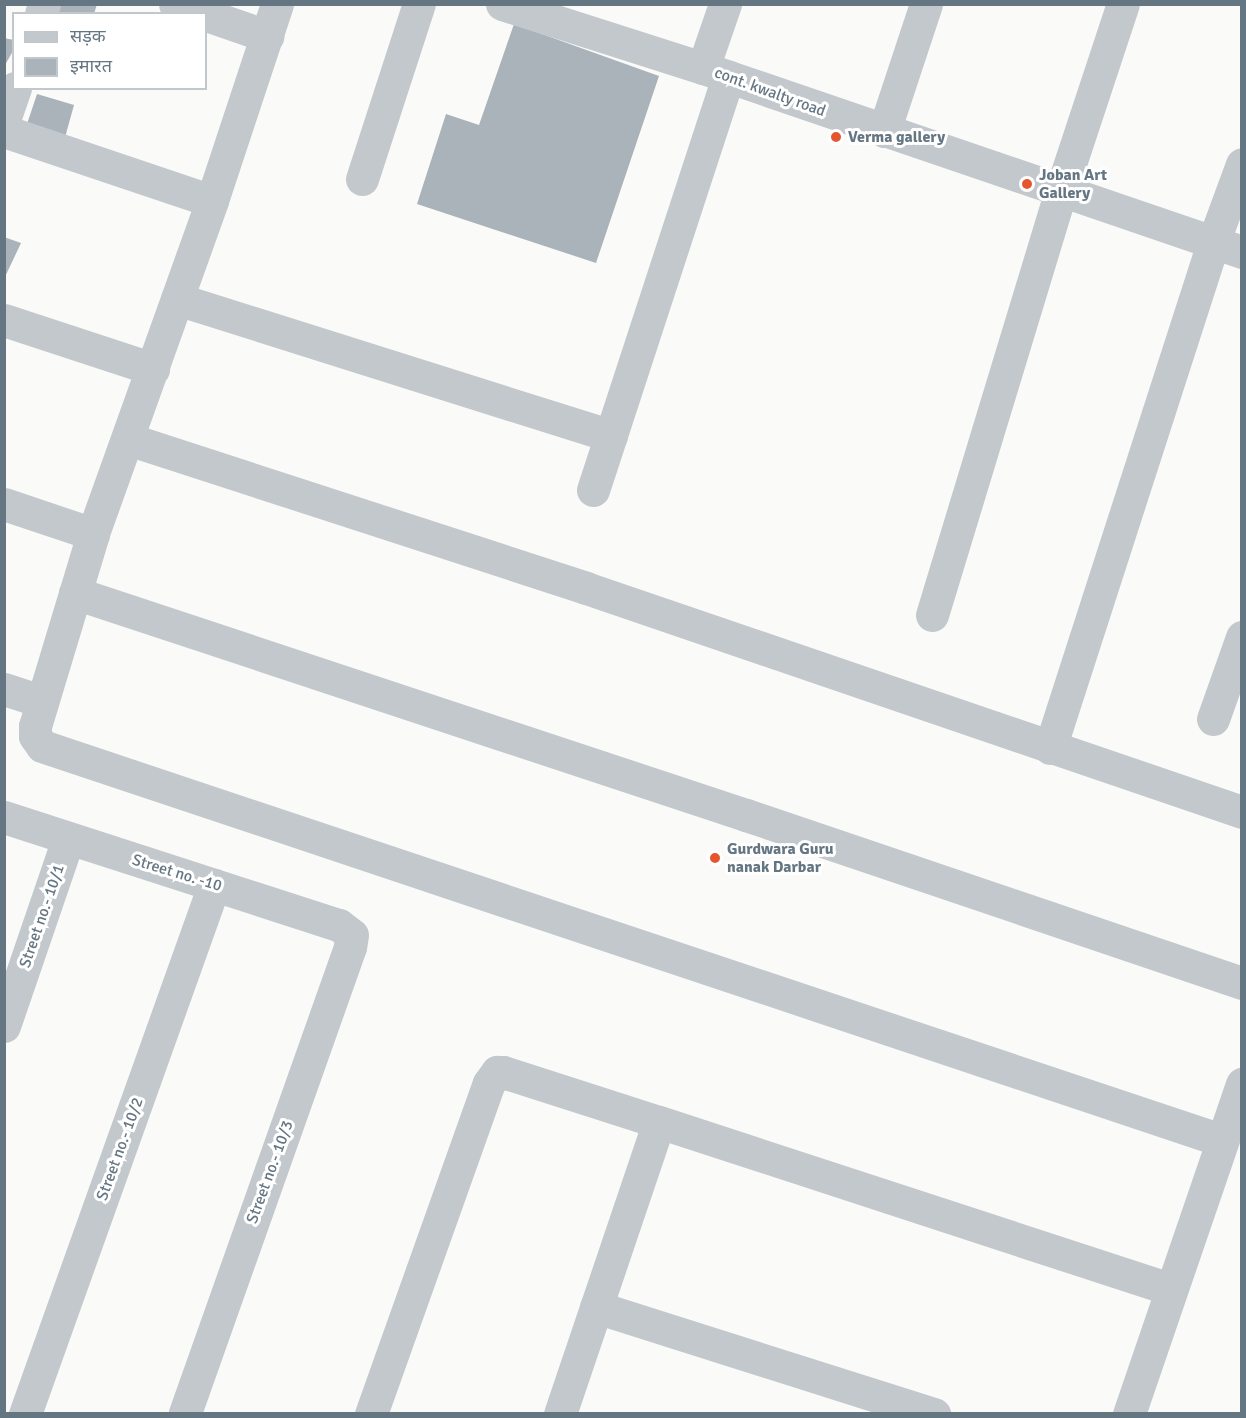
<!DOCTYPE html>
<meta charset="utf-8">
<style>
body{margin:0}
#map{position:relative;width:1246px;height:1418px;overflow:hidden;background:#fafaf8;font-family:Signika,"Noto Sans Devanagari",sans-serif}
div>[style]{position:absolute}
.building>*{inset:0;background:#aab3b9}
.minor>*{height:33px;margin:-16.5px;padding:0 16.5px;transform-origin:16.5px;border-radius:16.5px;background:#c3c8cc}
.dots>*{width:16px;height:16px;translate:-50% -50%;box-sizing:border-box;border:3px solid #fff;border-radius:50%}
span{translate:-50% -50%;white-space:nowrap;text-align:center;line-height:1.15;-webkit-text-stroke:6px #fff;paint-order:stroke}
.street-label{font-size:16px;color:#657683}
.poi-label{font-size:16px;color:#657683;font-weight:700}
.left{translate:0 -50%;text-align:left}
.frame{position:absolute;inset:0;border:6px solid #657683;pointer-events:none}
.legend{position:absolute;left:12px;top:12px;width:195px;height:78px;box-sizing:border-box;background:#fff;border:2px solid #c1c8cd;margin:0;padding:8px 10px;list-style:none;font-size:18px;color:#657683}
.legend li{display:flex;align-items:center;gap:12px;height:30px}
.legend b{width:30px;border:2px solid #c1c8cd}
</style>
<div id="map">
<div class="building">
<div style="clip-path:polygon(58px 4px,97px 4px,94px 14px,55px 14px)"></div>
<div style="clip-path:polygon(514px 24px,659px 76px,596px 263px,417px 204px,446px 114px,479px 125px)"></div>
<div style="clip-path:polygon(4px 38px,14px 40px,14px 49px,4px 67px)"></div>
<div style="clip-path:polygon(37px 94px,74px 105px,64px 141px,26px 127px)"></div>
<div style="clip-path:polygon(4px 237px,21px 243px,4px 279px)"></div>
</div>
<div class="minor">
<div style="left:175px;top:4px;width:28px;rotate:21deg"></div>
<div style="left:277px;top:4px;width:207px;rotate:108.3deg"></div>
<div style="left:212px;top:201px;width:354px;rotate:109.7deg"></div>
<div style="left:93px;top:534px;width:201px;rotate:106.8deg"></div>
<div style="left:35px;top:726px;width:10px;rotate:90deg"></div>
<div style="left:35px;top:736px;width:12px;rotate:55deg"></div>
<div style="left:42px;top:746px;width:1243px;rotate:18.48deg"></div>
<div style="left:502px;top:4px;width:211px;rotate:17.7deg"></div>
<div style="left:703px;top:68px;width:570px;rotate:18.85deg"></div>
<div style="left:41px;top:14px;width:10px;rotate:-73deg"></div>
<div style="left:206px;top:15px;width:65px;rotate:19deg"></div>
<div style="left:703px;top:68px;width:68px;rotate:-71deg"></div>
<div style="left:4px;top:120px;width:34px;rotate:-71deg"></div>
<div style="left:4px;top:131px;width:219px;rotate:18.6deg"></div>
<div style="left:884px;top:131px;width:134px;rotate:-71.7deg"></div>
<div style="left:362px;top:179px;width:184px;rotate:-72deg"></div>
<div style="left:177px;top:299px;width:455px;rotate:17.5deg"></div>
<div style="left:4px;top:320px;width:157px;rotate:18.2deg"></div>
<div style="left:128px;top:439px;width:482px;rotate:18deg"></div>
<div style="left:586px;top:588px;width:693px;rotate:18.85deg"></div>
<div style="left:593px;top:490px;width:435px;rotate:-71.9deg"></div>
<div style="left:4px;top:504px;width:94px;rotate:18.6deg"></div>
<div style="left:75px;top:593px;width:707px;rotate:18.31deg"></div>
<div style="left:746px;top:815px;width:524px;rotate:18.71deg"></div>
<div style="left:932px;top:615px;width:443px;rotate:-73.1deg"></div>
<div style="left:1061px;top:191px;width:197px;rotate:-71.7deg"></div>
<div style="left:4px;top:689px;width:40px;rotate:18deg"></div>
<div style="left:1213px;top:719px;width:87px;rotate:-70.5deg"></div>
<div style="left:1050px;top:748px;width:531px;rotate:-72.11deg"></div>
<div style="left:1213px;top:243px;width:84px;rotate:-69.8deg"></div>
<div style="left:4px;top:817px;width:352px;rotate:17.9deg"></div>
<div style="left:339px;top:925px;width:16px;rotate:38deg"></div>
<div style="left:352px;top:935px;width:12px;rotate:99deg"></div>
<div style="left:350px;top:947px;width:495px;rotate:109.5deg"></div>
<div style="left:4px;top:1026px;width:198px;rotate:-71.1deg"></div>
<div style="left:596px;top:1307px;width:355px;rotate:17.6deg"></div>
<div style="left:25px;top:1414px;width:562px;rotate:-70.34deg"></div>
<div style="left:371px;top:1414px;width:351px;rotate:-70.4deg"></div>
<div style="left:489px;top:1083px;width:14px;rotate:-54deg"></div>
<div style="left:497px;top:1072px;width:6px"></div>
<div style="left:503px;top:1072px;width:164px;rotate:17.8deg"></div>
<div style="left:659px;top:1122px;width:538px;rotate:18.1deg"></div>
<div style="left:560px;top:1414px;width:308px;rotate:-71.3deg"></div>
<div style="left:1129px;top:1414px;width:349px;rotate:-71.1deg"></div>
</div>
<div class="dots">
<div style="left:836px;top:137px;background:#e4572e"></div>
<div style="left:1027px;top:184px;background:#e4572e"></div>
<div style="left:715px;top:858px;background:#e4572e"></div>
</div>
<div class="street-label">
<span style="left:770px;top:92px;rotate:20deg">cont. kwalty road</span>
<span style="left:177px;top:873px;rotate:17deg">Street no. -10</span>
<span style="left:42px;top:916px;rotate:-71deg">Street no.- 10/1</span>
<span style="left:120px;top:1149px;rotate:-70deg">Street no.- 10/2</span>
<span style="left:270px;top:1172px;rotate:-70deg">Street no.- 10/3</span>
</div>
<div class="poi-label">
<span class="left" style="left:848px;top:137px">Verma gallery</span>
<span class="left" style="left:1039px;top:184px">Joban Art<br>Gallery</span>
<span class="left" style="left:727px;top:858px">Gurdwara Guru<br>nanak Darbar</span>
</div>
<div class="frame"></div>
<ul class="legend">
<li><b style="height:8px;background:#c3c8cc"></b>सड़क</li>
<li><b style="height:16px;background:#aab3b9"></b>इमारत</li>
</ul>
</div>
